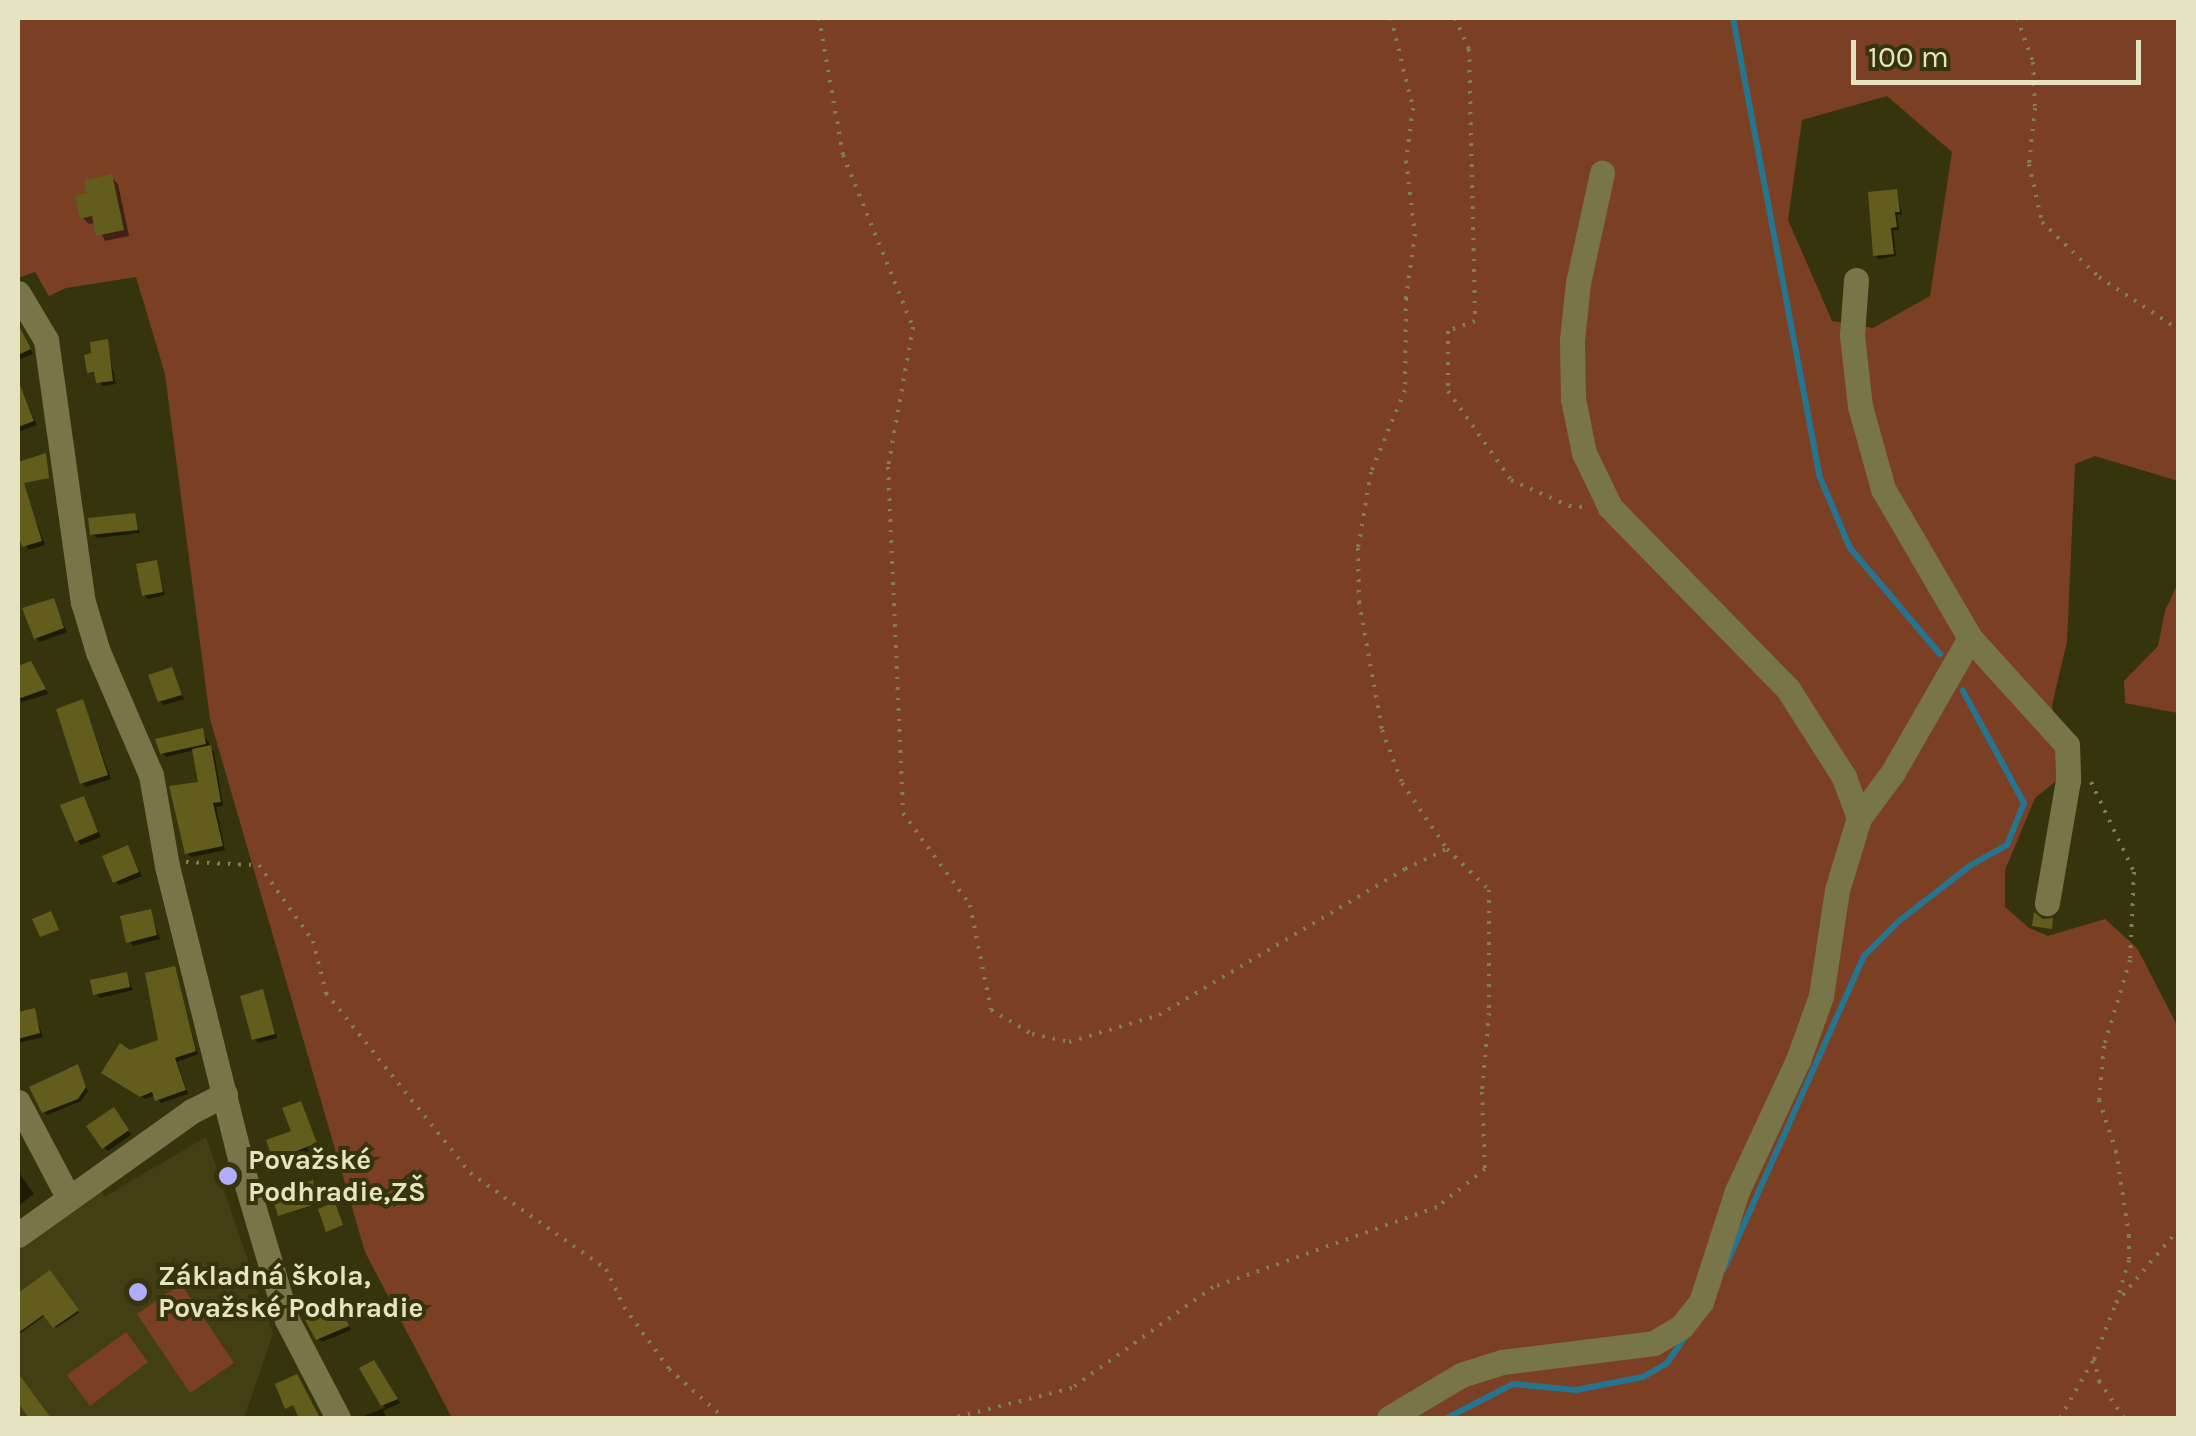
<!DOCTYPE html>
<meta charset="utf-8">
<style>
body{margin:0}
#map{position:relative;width:2196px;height:1436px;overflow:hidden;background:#36340d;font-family:Karla,sans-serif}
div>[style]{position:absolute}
.built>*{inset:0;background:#423f14}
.green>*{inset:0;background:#7b4024}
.shadow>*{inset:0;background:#0007}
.stream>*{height:6px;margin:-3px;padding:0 3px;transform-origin:3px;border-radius:3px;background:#267590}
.building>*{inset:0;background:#625d1c}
.path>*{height:4px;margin-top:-2px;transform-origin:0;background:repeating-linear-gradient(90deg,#817f59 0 2.5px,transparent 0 10.5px)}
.minor>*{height:25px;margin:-12.5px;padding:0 12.5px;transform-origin:12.5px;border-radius:12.5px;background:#787649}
.dots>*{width:28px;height:28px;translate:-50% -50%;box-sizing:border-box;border:5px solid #36340d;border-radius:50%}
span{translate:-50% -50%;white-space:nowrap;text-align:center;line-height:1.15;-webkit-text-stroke:8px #36340d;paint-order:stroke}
.poi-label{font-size:28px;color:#e5e3c0;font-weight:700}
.left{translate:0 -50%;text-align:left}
.frame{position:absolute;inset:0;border:20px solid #e5e3c0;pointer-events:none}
.scale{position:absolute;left:1851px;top:40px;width:290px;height:45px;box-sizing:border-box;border:5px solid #e5e3c0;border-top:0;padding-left:12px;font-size:30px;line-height:35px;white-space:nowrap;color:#e5e3c0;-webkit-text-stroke:8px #36340d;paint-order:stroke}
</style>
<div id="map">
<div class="built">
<div style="clip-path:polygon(206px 1137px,273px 1334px,244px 1418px,18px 1418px,18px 1249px,100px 1190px,104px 1197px)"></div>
</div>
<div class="green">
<div style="clip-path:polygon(evenodd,18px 18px,2178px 18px,2178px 481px,2095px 456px,2075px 464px,2067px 642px,2052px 705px,2062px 756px,2056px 781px,2035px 798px,2005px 870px,2005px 907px,2029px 928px,2048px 936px,2105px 919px,2137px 948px,2178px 1027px,2178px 1418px,452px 1418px,365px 1252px,210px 719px,165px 374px,136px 277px,66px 288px,49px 296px,35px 272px,18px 278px,18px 18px,1887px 96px,1952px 152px,1930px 296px,1873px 328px,1832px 321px,1788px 220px,1802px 120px,1887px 96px)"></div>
<div style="clip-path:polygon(2178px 583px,2178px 713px,2125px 703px,2124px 681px,2158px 646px,2165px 611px)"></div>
<div style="clip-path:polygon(181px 1284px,234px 1363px,190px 1393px,137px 1314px)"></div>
<div style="clip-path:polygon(126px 1332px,148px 1362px,90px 1406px,67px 1375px)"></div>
</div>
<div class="shadow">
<div style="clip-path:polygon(111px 177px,118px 184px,129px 236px,105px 241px,96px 223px,89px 224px,83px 218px,90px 195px)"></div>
<div style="clip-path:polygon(1896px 191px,1902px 214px,1897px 215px,1899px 230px,1893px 230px,1896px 256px,1878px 259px,1875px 255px)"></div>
<div style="clip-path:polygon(18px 326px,33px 354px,18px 360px)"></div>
<div style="clip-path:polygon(107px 342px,116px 384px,102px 386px,97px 375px,89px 371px)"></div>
<div style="clip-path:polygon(25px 399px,37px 425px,18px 432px,18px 402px)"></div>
<div style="clip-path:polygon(26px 494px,45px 545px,28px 550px,18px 523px,18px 497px)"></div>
<div style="clip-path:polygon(134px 516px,140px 533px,97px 538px,92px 534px)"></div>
<div style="clip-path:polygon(156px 562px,165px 595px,148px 599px,144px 595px)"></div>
<div style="clip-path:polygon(53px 601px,67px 632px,40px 642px,36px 638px)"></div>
<div style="clip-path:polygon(30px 664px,48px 694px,22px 702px,18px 698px,18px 668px)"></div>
<div style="clip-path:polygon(171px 670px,184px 699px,164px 705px,160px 701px)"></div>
<div style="clip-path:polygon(83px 702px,111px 779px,86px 787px,82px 783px)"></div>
<div style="clip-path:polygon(202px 731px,214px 752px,223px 806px,216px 807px,225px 850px,191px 857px,187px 853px,201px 784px,195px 750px,166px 757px,162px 752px)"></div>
<div style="clip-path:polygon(83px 798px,101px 837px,81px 845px,77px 840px)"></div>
<div style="clip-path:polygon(128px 848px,142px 876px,119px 885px,115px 881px)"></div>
<div style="clip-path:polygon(150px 912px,160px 939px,133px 946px,129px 941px)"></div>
<div style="clip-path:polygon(174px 969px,198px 1054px,177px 1062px,188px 1094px,161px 1103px,155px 1095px,145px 1099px,107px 1076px,130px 1052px,160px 1042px)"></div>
<div style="clip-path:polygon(126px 975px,133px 990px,100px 998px,96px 993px)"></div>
<div style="clip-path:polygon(262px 992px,277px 1038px,258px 1043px,254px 1039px)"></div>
<div style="clip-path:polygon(34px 1011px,43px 1037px,18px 1043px,18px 1015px)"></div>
<div style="clip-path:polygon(78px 1067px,88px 1091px,81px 1101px,47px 1115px,44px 1111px)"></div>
<div style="clip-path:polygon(301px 1103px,319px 1148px,279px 1162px,275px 1158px,294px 1132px)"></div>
<div style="clip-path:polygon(118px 1114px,131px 1135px,108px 1151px,104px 1147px)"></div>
<div style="clip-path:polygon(18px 1171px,34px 1194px,18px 1206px)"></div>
<div style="clip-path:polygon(314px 1184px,320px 1204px,281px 1215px)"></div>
<div style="clip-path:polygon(50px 1273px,79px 1313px,56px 1328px,46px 1315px,18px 1335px,18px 1296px)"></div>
<div style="clip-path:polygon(340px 1308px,351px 1330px,322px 1342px,318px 1338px)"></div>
<div style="clip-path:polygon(377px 1367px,400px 1403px,383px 1411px,387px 1418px,358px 1418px,385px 1408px,363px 1369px)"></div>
</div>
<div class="stream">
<div style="left:1733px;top:18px;width:465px;rotate:79.3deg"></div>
<div style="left:1819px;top:475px;width:79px;rotate:67deg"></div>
<div style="left:1850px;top:548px;width:139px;rotate:49.7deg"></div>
<div style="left:1724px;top:1269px;width:343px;rotate:-65.9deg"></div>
<div style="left:1864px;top:956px;width:49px;rotate:-45deg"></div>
<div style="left:1899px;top:921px;width:91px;rotate:-37.9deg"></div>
<div style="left:1971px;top:865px;width:41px;rotate:-29.1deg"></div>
<div style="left:2007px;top:845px;width:45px;rotate:-68deg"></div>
<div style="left:2024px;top:803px;width:128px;rotate:-118.6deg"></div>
<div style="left:1447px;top:1418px;width:74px;rotate:-27.3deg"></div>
<div style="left:1513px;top:1384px;width:63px;rotate:5.4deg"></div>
<div style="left:1576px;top:1390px;width:68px;rotate:-11deg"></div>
<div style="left:1643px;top:1377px;width:28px;rotate:-30deg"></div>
<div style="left:1667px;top:1363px;width:33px;rotate:-55deg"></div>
</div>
<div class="building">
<div style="clip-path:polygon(112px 174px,124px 230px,96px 236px,92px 216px,80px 219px,75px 196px,87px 193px,84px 180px)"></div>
<div style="clip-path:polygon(1897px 189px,1900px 212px,1895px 212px,1897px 227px,1891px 228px,1894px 254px,1873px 256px,1868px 192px)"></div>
<div style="clip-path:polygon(18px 324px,31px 349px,18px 355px)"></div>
<div style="clip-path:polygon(108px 339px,113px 381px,96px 383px,94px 372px,87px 373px,84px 355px,91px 353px,90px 342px)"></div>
<div style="clip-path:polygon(18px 380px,34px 421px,18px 427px)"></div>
<div style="clip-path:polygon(46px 453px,49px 478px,24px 483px,42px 541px,22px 547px,18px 532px,18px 462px)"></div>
<div style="clip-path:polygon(135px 513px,138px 530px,90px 535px,88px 518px)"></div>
<div style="clip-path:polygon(157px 560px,163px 592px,142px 596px,136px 564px)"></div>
<div style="clip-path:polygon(54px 598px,64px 628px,34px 639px,22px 608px)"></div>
<div style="clip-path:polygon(31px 661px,46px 689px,18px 699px,18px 666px)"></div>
<div style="clip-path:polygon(172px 667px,182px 695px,158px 702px,148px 675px)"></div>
<div style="clip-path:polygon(83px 699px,108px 775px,80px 784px,56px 709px)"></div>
<div style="clip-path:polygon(203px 728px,206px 744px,160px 754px,155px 739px)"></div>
<div style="clip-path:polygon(211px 745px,221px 802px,213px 803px,223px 846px,185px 854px,169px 786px,198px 782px,192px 749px)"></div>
<div style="clip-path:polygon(84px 796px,98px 832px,75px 842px,60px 805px)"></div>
<div style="clip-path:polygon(128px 845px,139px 872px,113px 883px,102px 856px)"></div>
<div style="clip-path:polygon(151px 909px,157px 935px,126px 943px,120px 916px)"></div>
<div style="clip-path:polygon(51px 911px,59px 930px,40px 937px,32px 919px)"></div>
<div style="clip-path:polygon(2034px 912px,2043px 919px,2053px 918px,2052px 929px,2032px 926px)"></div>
<div style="clip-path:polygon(175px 966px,196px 1051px,175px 1058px,186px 1090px,155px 1101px,152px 1092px,140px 1097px,101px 1073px,120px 1043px,130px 1050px,158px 1040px,145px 973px)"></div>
<div style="clip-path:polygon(127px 972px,130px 987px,93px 995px,90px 980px)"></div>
<div style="clip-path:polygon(263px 989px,275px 1034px,252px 1040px,240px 996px)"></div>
<div style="clip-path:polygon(35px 1008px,40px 1033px,18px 1039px,18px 1012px)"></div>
<div style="clip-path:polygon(78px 1064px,86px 1087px,78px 1099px,42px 1113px,29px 1087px)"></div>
<div style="clip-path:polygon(301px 1101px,317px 1143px,273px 1160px,266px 1140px,291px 1131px,282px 1108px)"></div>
<div style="clip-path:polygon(114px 1107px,129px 1130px,102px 1149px,86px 1126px)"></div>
<div style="clip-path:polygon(313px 1180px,320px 1203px,278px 1216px,272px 1196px)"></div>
<div style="clip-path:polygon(335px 1202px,343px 1225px,326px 1232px,318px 1209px)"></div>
<div style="clip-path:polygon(50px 1270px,79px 1310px,53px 1328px,43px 1315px,18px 1333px,18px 1293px)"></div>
<div style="clip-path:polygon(340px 1305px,349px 1326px,316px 1340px,305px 1320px)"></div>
<div style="clip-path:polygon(374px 1360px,398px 1399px,381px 1406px,359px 1368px)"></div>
<div style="clip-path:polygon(18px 1373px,51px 1418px,29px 1418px,18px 1403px)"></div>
<div style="clip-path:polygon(297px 1374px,320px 1418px,299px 1418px,293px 1405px,285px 1409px,275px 1384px)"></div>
</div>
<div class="path">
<div style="left:819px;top:18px;width:139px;rotate:80.1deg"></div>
<div style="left:843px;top:155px;width:186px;rotate:67.9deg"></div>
<div style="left:913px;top:327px;width:142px;rotate:100.1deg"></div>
<div style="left:888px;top:467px;width:346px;rotate:87.5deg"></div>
<div style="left:903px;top:813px;width:114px;rotate:53.9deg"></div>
<div style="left:970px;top:905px;width:107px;rotate:78.7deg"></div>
<div style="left:991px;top:1010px;width:48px;rotate:30.3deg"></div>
<div style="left:1032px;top:1034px;width:38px;rotate:12deg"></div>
<div style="left:1069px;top:1042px;width:94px;rotate:-16.7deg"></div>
<div style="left:1159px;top:1015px;width:286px;rotate:-30.7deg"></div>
<div style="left:1405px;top:869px;width:47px;rotate:-25.5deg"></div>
<div style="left:1447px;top:849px;width:59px;rotate:44.3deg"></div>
<div style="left:1489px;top:890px;width:123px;rotate:90deg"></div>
<div style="left:1489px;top:1013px;width:79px;rotate:95.1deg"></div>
<div style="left:1482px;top:1092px;width:77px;rotate:87.8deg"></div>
<div style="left:1485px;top:1169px;width:61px;rotate:141.6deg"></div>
<div style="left:1437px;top:1207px;width:238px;rotate:160.3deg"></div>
<div style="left:1213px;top:1287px;width:173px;rotate:144.4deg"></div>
<div style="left:1072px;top:1388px;width:123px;rotate:165.9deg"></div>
<div style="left:1391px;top:18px;width:93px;rotate:76.3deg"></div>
<div style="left:1413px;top:108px;width:53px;rotate:97.5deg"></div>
<div style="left:1406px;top:161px;width:74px;rotate:83deg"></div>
<div style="left:1415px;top:234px;width:65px;rotate:98deg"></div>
<div style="left:1406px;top:298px;width:92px;rotate:90.6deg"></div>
<div style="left:1405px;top:390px;width:89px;rotate:112.5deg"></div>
<div style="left:1371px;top:472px;width:77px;rotate:99.7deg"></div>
<div style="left:1358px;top:548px;width:54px;rotate:88.9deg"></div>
<div style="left:1359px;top:602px;width:130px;rotate:79.8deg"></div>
<div style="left:1382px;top:730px;width:57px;rotate:69.3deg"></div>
<div style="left:1402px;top:783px;width:80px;rotate:55.7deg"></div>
<div style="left:1455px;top:18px;width:34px;rotate:66deg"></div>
<div style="left:1469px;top:49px;width:272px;rotate:88.7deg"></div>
<div style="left:1475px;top:321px;width:29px;rotate:160deg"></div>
<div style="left:1448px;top:331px;width:60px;rotate:90deg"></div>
<div style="left:1448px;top:391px;width:109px;rotate:54.7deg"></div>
<div style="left:1511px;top:480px;width:64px;rotate:24.1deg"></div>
<div style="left:1569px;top:506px;width:18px;rotate:3deg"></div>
<div style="left:2017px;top:18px;width:47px;rotate:70deg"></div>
<div style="left:2033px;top:62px;width:46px;rotate:87.5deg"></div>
<div style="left:2035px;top:108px;width:56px;rotate:96.1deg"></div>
<div style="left:2029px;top:164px;width:59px;rotate:77.4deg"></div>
<div style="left:2042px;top:222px;width:79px;rotate:44deg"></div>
<div style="left:2099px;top:277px;width:95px;rotate:33.4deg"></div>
<div style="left:2091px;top:782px;width:100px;rotate:64.5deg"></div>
<div style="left:2134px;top:872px;width:88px;rotate:92.6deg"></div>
<div style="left:2130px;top:960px;width:90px;rotate:106.8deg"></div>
<div style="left:2104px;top:1046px;width:54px;rotate:95.3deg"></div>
<div style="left:2099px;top:1100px;width:54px;rotate:71.6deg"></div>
<div style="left:2116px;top:1151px;width:86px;rotate:81.3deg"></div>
<div style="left:2129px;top:1236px;width:24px;rotate:90deg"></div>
<div style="left:2129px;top:1260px;width:45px;rotate:106.8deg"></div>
<div style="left:186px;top:862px;width:73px;rotate:2.4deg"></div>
<div style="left:259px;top:865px;width:93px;rotate:54.6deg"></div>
<div style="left:313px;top:941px;width:54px;rotate:76deg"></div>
<div style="left:326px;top:993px;width:231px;rotate:51.3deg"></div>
<div style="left:470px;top:1173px;width:166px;rotate:35.2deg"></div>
<div style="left:606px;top:1269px;width:42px;rotate:64.7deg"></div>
<div style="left:624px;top:1307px;width:77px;rotate:54deg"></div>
<div style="left:669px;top:1369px;width:74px;rotate:41.7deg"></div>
<div style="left:2094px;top:1359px;width:23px;rotate:77deg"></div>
<div style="left:2099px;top:1381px;width:45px;rotate:56deg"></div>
<div style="left:2060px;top:1418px;width:68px;rotate:-60deg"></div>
<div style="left:2094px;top:1359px;width:60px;rotate:-68.6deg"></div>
<div style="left:2116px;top:1303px;width:96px;rotate:-49.7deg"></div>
</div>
<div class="minor">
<div style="left:1856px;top:280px;width:55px;rotate:94.2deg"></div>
<div style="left:1852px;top:335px;width:71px;rotate:83.6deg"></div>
<div style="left:1860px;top:406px;width:86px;rotate:74.5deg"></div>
<div style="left:1883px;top:489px;width:173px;rotate:59.7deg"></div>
<div style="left:1970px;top:638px;width:155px;rotate:119.9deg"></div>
<div style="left:1893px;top:772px;width:57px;rotate:126.5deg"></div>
<div style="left:18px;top:293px;width:55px;rotate:59.2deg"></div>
<div style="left:46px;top:340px;width:265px;rotate:82deg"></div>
<div style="left:83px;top:602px;width:52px;rotate:73.3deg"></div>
<div style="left:98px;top:652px;width:134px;rotate:66.7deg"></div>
<div style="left:151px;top:775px;width:92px;rotate:80deg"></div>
<div style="left:167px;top:866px;width:318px;rotate:76deg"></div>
<div style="left:244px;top:1175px;width:151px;rotate:73.5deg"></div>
<div style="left:287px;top:1320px;width:110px;rotate:62.5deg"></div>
<div style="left:1970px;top:638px;width:144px;rotate:47.8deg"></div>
<div style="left:2067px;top:745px;width:35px;rotate:88deg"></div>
<div style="left:2068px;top:780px;width:125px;rotate:99.7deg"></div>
<div style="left:18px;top:1102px;width:107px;rotate:62.2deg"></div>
<div style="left:18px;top:1235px;width:214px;rotate:-35.5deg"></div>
<div style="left:192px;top:1111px;width:37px;rotate:-27deg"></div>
<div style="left:1389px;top:1418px;width:84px;rotate:-30.8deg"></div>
<div style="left:1461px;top:1375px;width:43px;rotate:-17.6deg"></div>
<div style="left:1502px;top:1362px;width:153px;rotate:-7.1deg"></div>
<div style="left:1654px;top:1343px;width:33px;rotate:-31deg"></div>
<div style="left:1682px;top:1326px;width:31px;rotate:-52deg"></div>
<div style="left:1701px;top:1302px;width:117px;rotate:-72deg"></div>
<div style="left:1737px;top:1191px;width:145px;rotate:-65deg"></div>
<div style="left:1798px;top:1060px;width:68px;rotate:-70.2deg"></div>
<div style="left:1821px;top:996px;width:107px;rotate:-81.4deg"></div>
<div style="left:1837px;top:890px;width:75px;rotate:-73deg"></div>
<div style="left:1859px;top:818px;width:44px;rotate:-110.1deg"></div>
<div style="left:1844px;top:777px;width:104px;rotate:-122.5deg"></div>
<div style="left:1788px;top:689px;width:255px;rotate:-134.4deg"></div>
<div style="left:1610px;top:507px;width:60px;rotate:-115.7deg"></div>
<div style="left:1584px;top:453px;width:55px;rotate:-101.5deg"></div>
<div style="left:1573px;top:399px;width:59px;rotate:-91deg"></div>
<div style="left:1572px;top:340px;width:57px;rotate:-84deg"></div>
<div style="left:1578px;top:283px;width:113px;rotate:-77.7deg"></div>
</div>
<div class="dots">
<div style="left:228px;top:1176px;background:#b0aefa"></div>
<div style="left:138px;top:1292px;background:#b0aefa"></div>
</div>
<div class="poi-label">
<span class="left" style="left:248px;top:1176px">Považské<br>Podhradie,ZŠ</span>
<span class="left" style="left:158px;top:1292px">Základná škola,<br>Považské Podhradie</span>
</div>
<div class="frame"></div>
<div class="scale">100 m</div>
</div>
